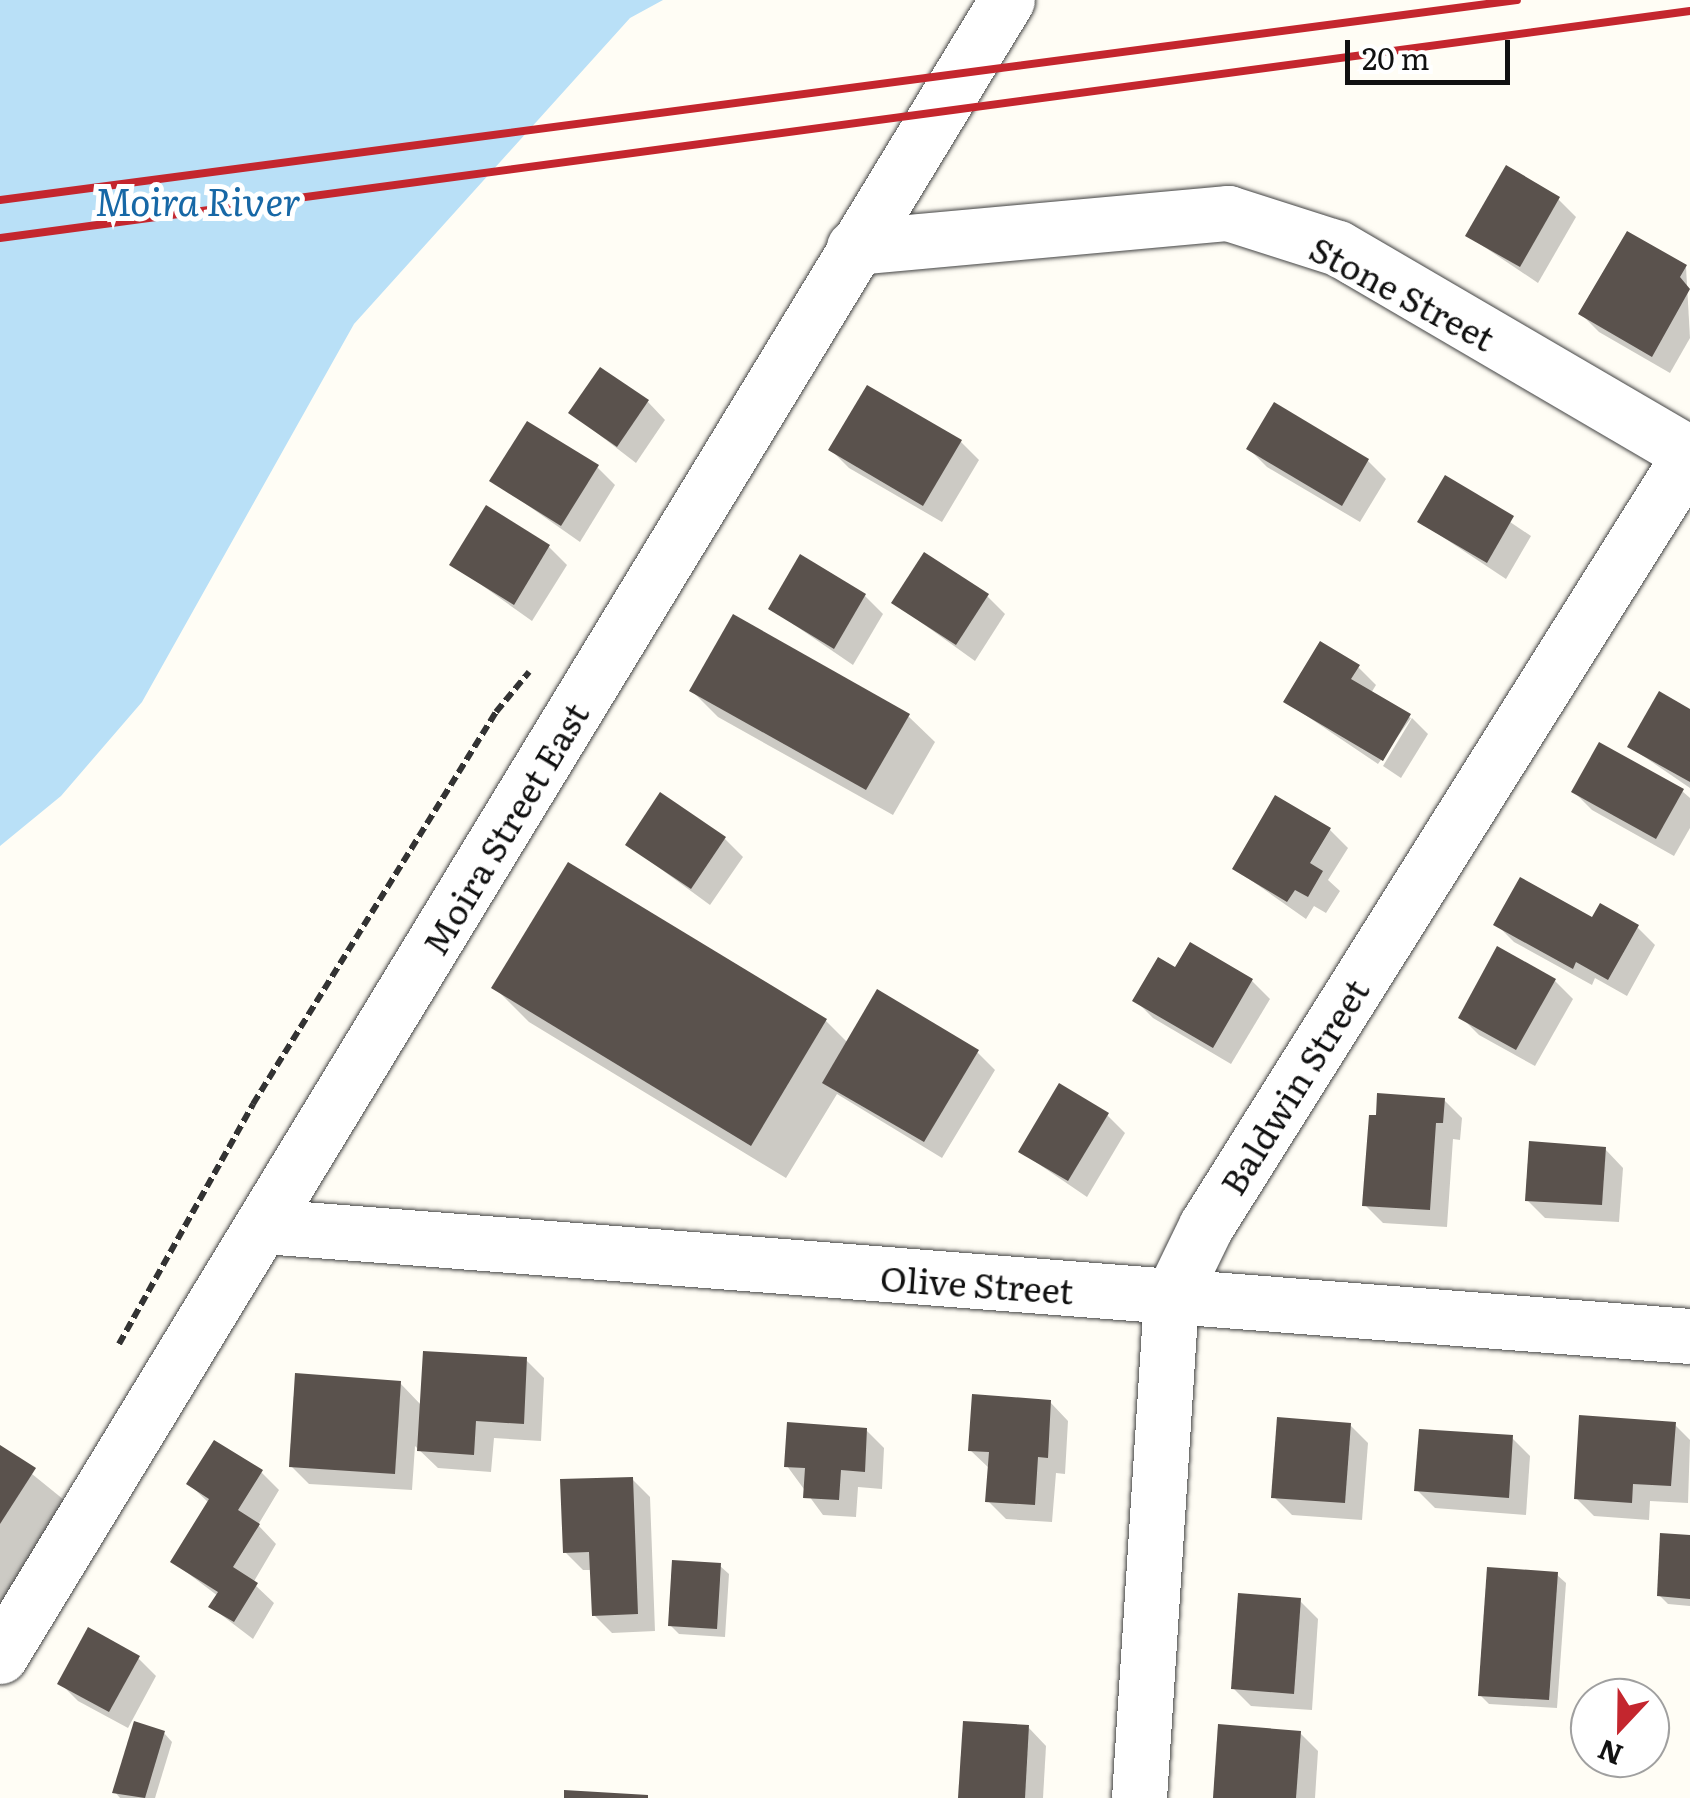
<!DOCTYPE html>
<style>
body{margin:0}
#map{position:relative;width:1690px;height:1798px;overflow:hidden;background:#fffdf5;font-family:Literata,serif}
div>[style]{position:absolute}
.water>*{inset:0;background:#b9e0f7}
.shadow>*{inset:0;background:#0003}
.building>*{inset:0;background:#5a524d}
.path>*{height:6px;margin-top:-3px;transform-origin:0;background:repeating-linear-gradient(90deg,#333 0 10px,transparent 0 15px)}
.roads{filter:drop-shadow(0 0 2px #444) drop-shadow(0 0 2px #444)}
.minor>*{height:55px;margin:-27.5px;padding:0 27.5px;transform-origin:27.5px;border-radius:27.5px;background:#fff}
.rail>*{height:8px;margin:-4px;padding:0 4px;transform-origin:4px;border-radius:4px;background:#c4262e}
span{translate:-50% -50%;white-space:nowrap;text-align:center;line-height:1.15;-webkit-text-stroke:10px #fff;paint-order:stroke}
.street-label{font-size:35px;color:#111}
.water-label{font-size:38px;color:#1768a6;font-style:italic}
.north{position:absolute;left:1570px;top:1678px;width:100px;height:100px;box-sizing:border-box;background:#fff;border:2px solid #a0a0a0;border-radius:50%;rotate:202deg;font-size:28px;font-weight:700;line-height:40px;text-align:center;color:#111}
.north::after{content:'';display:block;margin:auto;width:35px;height:45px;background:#c4262e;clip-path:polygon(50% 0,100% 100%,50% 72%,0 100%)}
.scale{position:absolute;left:1345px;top:40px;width:165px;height:45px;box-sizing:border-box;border:5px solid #111;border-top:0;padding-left:12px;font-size:30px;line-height:35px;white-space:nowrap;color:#111;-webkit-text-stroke:8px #fff;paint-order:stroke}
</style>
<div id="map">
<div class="water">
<div style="clip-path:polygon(0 0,663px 0,630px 18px,354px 324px,142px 702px,61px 796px,0 846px)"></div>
</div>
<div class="shadow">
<div style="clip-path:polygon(1558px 199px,1576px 217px,1538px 283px,1468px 236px)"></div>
<div style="clip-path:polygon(1686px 267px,1690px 338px,1670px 373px,1599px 332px,1581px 314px)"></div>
<div style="clip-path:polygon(648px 402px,665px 420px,636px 463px,571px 413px)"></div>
<div style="clip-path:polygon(961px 442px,979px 460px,942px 522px,849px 468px,831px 450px)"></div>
<div style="clip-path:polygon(1249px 449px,1368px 461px,1386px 479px,1360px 522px,1267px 467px)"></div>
<div style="clip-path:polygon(597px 467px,615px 485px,580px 542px,493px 481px)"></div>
<div style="clip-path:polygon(1446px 479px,1531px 536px,1506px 579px,1420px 522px)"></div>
<div style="clip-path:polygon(549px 547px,567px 565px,532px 621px,452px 564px)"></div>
<div style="clip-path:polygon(865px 596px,883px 614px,853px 665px,771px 609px)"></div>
<div style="clip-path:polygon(987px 596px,1005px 614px,975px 661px,894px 603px)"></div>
<div style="clip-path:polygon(1358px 667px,1376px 685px,1371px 693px,1411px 718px,1378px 764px,1286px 702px)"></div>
<div style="clip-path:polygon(692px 691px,908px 716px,935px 742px,893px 815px,718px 717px)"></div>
<div style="clip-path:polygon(1690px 712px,1690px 788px,1630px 747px)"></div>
<div style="clip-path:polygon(1412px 718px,1428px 734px,1401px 778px,1383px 766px)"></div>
<div style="clip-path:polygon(1682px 791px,1690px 798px,1690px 828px,1674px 856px,1592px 810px,1574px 792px)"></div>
<div style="clip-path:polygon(1330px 830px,1348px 848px,1328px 880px,1340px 891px,1326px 913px,1314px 906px,1306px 919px,1235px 869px)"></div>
<div style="clip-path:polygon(725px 839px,743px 857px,710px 905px,628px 845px)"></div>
<div style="clip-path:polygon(1593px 921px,1637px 927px,1655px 945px,1627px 996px,1595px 978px,1592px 985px,1514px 942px,1496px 924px)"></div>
<div style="clip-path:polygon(1176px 971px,1252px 981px,1270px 999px,1231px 1064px,1153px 1018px,1135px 1000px)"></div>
<div style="clip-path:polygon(1555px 981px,1573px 999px,1535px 1066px,1479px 1035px,1461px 1017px)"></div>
<div style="clip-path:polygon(495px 988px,826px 1021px,848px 1043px,977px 1052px,995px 1070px,942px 1158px,837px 1094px,786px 1178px,529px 1022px)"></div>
<div style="clip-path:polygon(1444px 1100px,1462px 1118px,1460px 1140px,1453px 1139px,1447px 1227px,1383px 1223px,1365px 1205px)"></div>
<div style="clip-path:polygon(1107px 1115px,1125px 1133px,1087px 1197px,1021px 1152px)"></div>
<div style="clip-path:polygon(1605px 1149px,1623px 1168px,1619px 1222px,1545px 1218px,1527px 1200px)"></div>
<div style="clip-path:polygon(526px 1360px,544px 1378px,541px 1441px,494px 1438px,491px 1472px,438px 1468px,415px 1446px,412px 1490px,309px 1484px,291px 1466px,400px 1383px,422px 1406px)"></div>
<div style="clip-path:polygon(1050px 1402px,1068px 1421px,1065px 1474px,1056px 1473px,1052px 1522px,1006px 1519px,988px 1501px,990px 1469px,970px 1450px)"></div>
<div style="clip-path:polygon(1674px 1424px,1690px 1440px,1688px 1503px,1650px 1501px,1649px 1520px,1594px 1516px,1576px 1498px)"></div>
<div style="clip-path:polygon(1350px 1425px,1368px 1443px,1362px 1520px,1292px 1515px,1274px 1497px)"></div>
<div style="clip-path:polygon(866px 1430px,884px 1448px,882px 1489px,858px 1487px,856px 1517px,823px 1515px,787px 1466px)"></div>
<div style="clip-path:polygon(1512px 1438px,1530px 1456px,1526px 1515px,1435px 1508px,1417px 1490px)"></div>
<div style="clip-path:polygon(0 1448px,69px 1504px,0 1611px)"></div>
<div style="clip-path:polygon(261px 1472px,279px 1490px,258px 1525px,276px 1544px,253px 1583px,274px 1603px,253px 1639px,211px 1607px,218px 1596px,173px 1562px,209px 1503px,189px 1484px)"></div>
<div style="clip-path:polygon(632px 1479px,650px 1497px,655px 1631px,612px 1633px,594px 1615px,592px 1570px,583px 1570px,565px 1552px)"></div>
<div style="clip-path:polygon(1690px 1538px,1690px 1606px,1668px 1604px,1659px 1595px)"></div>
<div style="clip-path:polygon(720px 1566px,729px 1574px,725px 1637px,679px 1634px,670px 1625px)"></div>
<div style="clip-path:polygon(1557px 1575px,1566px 1583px,1557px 1708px,1489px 1704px,1480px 1695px)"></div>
<div style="clip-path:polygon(1300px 1601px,1318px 1619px,1312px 1710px,1251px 1706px,1233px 1688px)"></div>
<div style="clip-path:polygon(138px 1658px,156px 1676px,128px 1728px,78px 1701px,60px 1683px)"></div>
<div style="clip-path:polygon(1028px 1727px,1046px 1746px,1043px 1798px,960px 1798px)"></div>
<div style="clip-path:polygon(164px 1733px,172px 1742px,155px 1798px,120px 1798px,115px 1792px)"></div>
<div style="clip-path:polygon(1300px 1733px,1318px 1751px,1315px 1798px,1216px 1798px)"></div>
</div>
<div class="building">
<div style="clip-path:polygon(1506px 165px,1560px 197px,1520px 267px,1465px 236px)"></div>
<div style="clip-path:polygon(1627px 231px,1687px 265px,1680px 277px,1690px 289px,1652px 357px,1578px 314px)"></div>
<div style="clip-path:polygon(600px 367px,649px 400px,617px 447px,568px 413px)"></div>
<div style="clip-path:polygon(867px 385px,962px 440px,923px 506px,828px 450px)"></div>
<div style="clip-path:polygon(1274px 402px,1369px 459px,1342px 506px,1246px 449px)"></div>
<div style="clip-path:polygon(527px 421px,599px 465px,561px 526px,489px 481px)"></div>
<div style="clip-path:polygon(1445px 475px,1514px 516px,1487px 563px,1417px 522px)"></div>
<div style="clip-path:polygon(486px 505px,550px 545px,514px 605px,449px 565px)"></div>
<div style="clip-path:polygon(924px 552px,989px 594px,956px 645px,891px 603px)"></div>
<div style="clip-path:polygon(800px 554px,866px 594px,834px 649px,768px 609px)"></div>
<div style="clip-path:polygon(733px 614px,910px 714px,866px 790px,689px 691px)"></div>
<div style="clip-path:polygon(1320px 641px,1360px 665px,1351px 679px,1411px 714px,1383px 761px,1283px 702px)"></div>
<div style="clip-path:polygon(1659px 691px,1690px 709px,1690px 782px,1627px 747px)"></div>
<div style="clip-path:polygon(1599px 742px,1684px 789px,1656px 839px,1571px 792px)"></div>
<div style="clip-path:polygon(660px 792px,726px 837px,691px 889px,625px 845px)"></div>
<div style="clip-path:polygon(1275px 795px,1331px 828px,1310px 863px,1323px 871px,1308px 897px,1295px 890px,1287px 902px,1232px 869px)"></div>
<div style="clip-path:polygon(568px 862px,827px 1019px,751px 1146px,491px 988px)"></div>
<div style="clip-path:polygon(1520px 877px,1592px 917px,1600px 903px,1639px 925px,1608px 980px,1576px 962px,1573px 969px,1493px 925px)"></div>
<div style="clip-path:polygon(1190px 942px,1253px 979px,1213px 1048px,1132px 1001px,1158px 957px,1175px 967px)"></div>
<div style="clip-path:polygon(1497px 946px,1556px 979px,1516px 1050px,1458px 1018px)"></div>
<div style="clip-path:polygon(877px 989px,979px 1050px,924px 1142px,822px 1083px)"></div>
<div style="clip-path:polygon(1059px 1083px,1109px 1113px,1068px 1181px,1018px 1152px)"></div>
<div style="clip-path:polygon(1377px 1093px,1445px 1098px,1443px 1123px,1436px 1123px,1430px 1210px,1362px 1206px,1369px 1115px,1376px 1115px)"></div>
<div style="clip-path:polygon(1529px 1141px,1606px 1147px,1602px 1205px,1525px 1201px)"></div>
<div style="clip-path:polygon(423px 1351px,527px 1357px,524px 1424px,476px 1421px,474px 1455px,417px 1451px)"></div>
<div style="clip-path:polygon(295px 1373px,401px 1381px,395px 1474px,289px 1467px)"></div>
<div style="clip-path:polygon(972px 1394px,1051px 1400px,1048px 1458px,1038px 1457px,1035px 1505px,985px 1502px,989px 1452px,968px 1451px)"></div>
<div style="clip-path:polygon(1579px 1415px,1676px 1422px,1671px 1486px,1633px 1484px,1632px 1503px,1574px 1499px)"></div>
<div style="clip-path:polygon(1277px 1417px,1351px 1423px,1345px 1503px,1271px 1498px)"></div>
<div style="clip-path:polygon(787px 1422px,867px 1428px,865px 1472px,841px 1470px,839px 1500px,803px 1498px,805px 1468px,784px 1467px)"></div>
<div style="clip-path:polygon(1419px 1429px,1513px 1435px,1509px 1498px,1414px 1491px)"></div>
<div style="clip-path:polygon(214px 1440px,263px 1470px,238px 1510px,260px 1524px,233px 1567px,258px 1583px,234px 1622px,208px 1607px,218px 1592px,170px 1562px,209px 1499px,186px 1484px)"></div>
<div style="clip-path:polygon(0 1445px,36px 1468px,0 1524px)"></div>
<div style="clip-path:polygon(633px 1477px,638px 1614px,592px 1616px,589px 1552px,563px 1553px,560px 1479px)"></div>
<div style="clip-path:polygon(1660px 1533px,1690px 1535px,1690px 1599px,1657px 1596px)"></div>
<div style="clip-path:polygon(672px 1560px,721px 1563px,717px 1629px,668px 1626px)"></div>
<div style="clip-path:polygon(1487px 1567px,1558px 1572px,1549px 1700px,1478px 1696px)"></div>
<div style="clip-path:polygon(1238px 1593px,1301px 1598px,1294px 1694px,1231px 1689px)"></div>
<div style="clip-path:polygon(88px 1627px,140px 1656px,109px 1712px,57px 1684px)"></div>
<div style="clip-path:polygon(134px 1721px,165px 1731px,145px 1798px,112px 1793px)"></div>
<div style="clip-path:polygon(963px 1721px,1029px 1725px,1025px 1798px,958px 1798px)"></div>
<div style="clip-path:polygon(1218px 1724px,1301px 1731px,1296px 1798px,1213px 1798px)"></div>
<div style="clip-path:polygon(564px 1790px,648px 1795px,648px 1798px,564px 1798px)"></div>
</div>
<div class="path">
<div style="left:119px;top:1344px;width:275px;rotate:-60.8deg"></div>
<div style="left:253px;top:1104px;width:461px;rotate:-58.2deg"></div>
<div style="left:496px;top:712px;width:52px;rotate:-50.5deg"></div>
</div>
<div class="roads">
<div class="minor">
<div style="left:854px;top:247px;width:376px;rotate:-5.2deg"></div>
<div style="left:1228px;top:213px;width:115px;rotate:17.7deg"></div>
<div style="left:1338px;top:248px;width:408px;rotate:30.3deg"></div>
<div style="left:264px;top:1226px;width:1430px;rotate:4.41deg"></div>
<div style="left:0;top:1656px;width:1938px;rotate:-58.7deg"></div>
<div style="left:1139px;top:1798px;width:501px;rotate:-86.34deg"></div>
<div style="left:1171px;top:1298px;width:80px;rotate:-64.1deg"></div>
<div style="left:1206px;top:1226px;width:911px;rotate:-57.91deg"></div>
</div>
</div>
<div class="rail">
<div style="left:0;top:200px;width:1530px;rotate:-7.51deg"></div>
<div style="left:0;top:238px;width:1705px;rotate:-7.65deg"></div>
</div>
<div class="street-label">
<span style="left:1403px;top:292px;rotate:28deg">Stone Street</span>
<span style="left:504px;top:828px;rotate:-59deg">Moira Street East</span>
<span style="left:1293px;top:1086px;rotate:-58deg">Baldwin Street</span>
<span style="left:977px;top:1283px;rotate:4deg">Olive Street</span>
</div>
<div class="water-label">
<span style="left:198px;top:200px">Moira River</span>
</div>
<div class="north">N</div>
<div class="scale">20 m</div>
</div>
